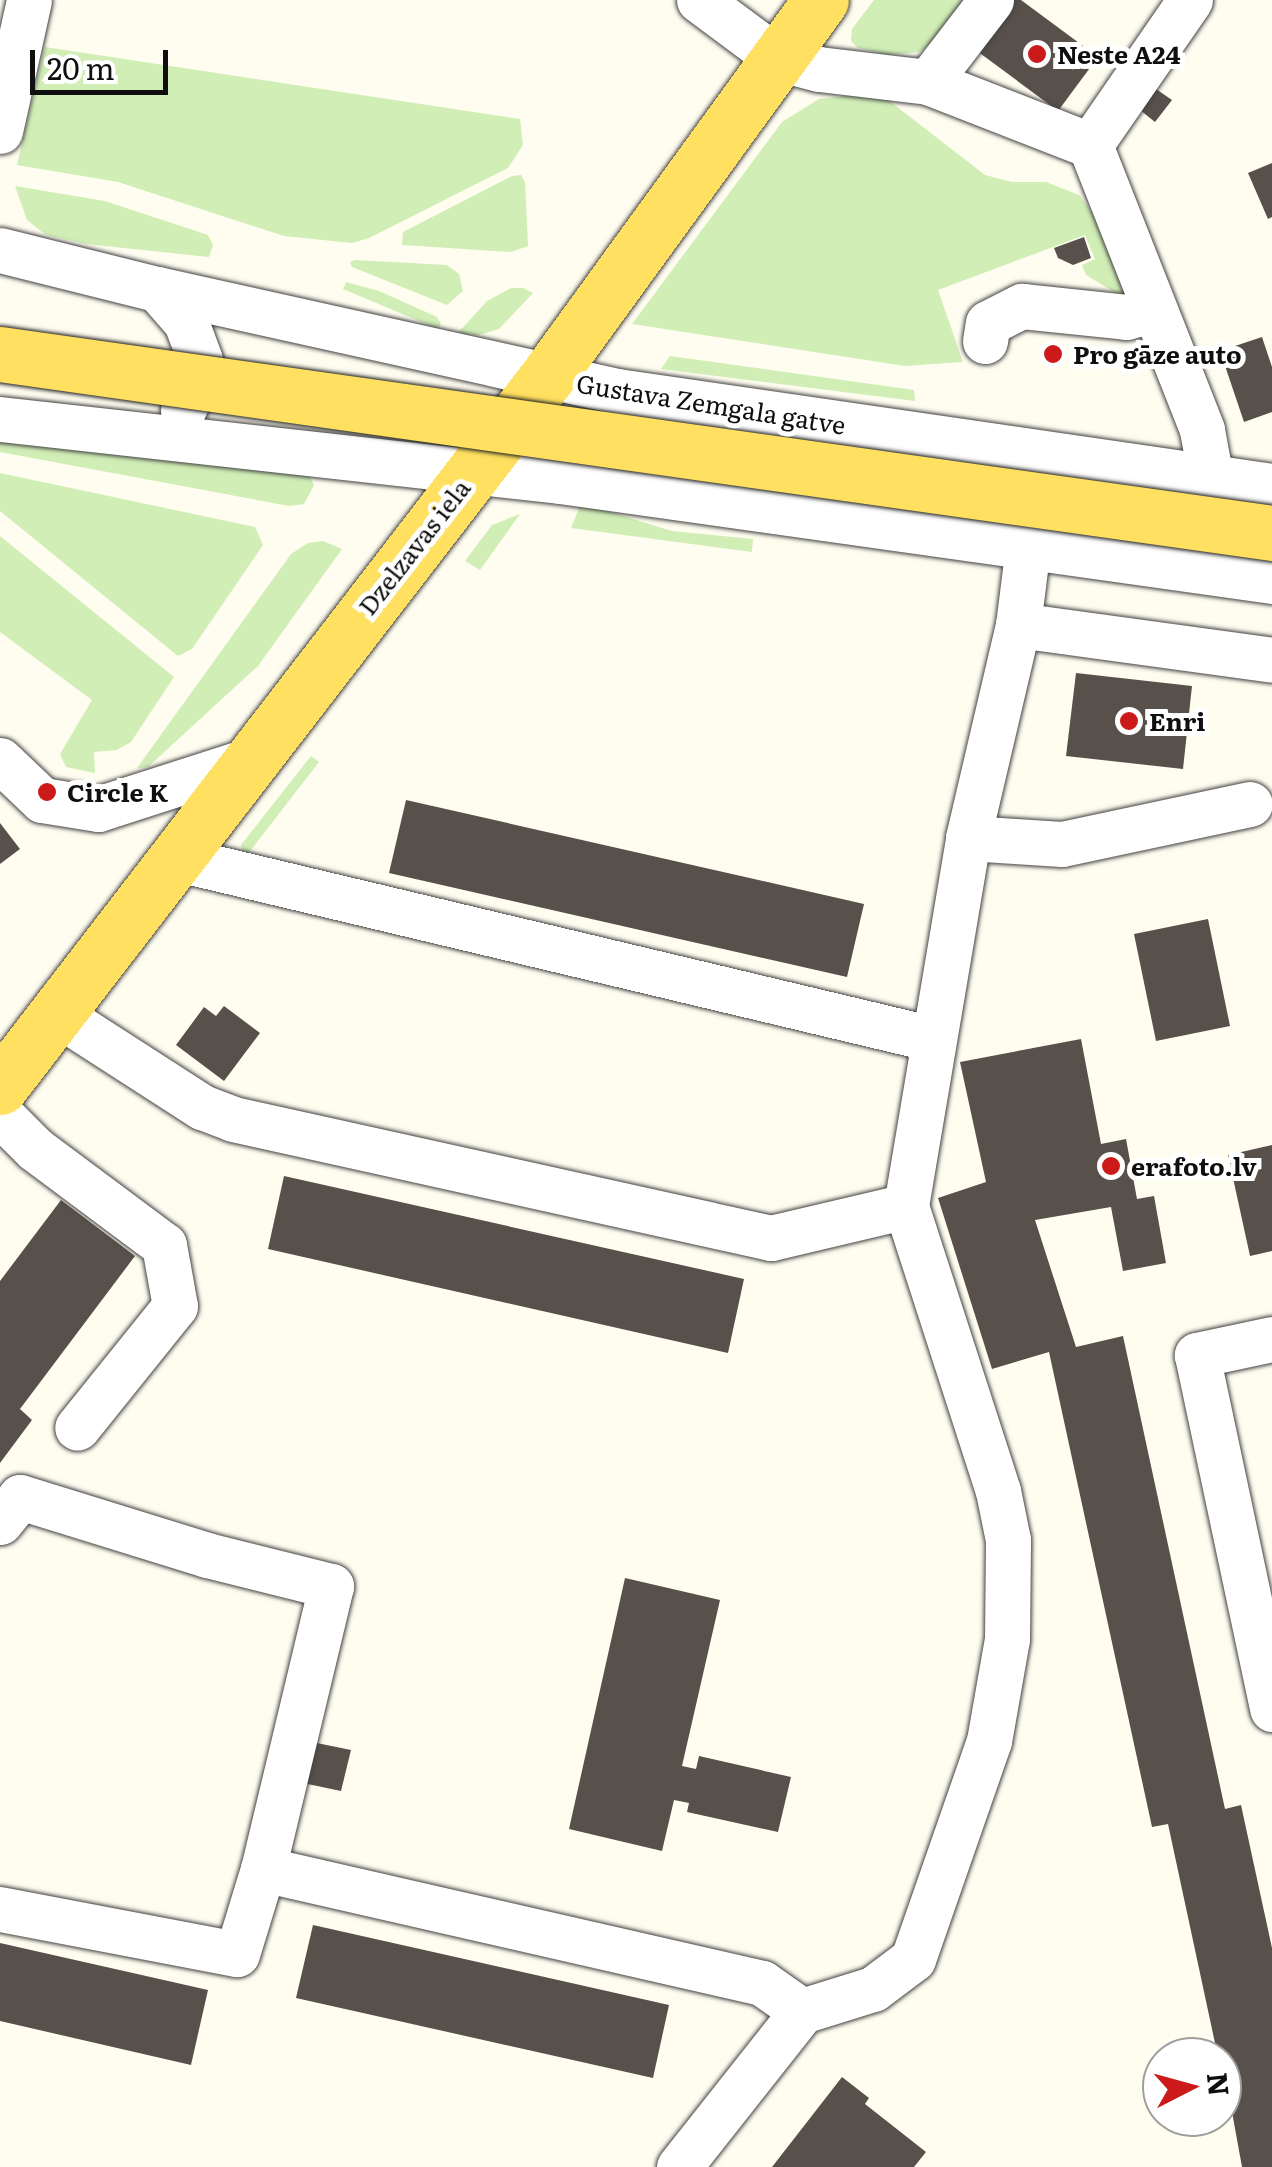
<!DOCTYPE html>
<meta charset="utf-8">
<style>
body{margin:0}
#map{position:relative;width:1272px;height:2167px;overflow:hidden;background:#fffdf0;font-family:Literata,serif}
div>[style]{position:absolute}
.green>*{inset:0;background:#d0eeb6}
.building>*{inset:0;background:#58504a}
.roads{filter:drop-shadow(0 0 2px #424242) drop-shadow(0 0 2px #424242)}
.minor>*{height:45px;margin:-22.5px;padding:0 22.5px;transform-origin:22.5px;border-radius:22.5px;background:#fff}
.major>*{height:55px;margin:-27.5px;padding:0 27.5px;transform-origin:27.5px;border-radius:27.5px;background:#ffe060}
.bridges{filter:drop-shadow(0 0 2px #202020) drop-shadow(0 0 2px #202020)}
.major-bridge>*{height:55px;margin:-27.5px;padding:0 27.5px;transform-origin:27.5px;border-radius:27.5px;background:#ffe060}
.dots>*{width:28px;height:28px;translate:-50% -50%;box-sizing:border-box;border:5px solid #fff;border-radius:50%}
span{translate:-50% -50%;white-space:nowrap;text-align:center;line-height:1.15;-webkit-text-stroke:10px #fff;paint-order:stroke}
.poi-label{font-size:25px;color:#0f0f0f;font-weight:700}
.left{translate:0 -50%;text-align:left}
.street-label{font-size:25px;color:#0f0f0f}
.north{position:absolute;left:1142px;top:2037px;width:100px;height:100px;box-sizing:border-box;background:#fff;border:2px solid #9f9f9f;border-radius:50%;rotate:84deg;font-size:28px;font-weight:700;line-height:40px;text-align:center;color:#0f0f0f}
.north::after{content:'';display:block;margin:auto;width:35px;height:45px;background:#cc1919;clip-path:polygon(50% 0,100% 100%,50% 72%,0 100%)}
.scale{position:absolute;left:30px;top:50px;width:138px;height:45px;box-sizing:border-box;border:5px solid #0f0f0f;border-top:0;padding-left:12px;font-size:30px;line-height:35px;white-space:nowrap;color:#0f0f0f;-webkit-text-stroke:8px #fff;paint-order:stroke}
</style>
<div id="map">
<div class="green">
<div style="clip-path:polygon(874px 0,970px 0,947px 31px,919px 52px,889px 55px,858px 48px,851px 41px,852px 29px)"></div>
<div style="clip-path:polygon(45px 47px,520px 119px,523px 145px,508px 168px,369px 238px,352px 243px,284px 236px,118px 182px,17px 165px)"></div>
<div style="clip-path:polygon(862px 94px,883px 96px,985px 175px,1012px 182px,1046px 182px,1079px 195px,1099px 221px,1126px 294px,1122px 297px,1086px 275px,1082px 265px,1095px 259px,1085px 235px,938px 290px,963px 362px,905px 366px,632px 324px,782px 122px,819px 99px)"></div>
<div style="clip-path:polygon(512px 176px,521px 175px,525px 182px,528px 246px,511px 252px,402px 245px,403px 232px)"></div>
<div style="clip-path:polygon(15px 186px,105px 201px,208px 235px,213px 245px,209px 257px,86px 244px,46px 235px,27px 220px)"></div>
<div style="clip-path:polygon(355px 260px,447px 265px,459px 274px,463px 291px,447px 305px,352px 267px,350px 262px)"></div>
<div style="clip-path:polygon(346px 282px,379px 291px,437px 317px,441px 324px,438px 329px,343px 289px)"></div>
<div style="clip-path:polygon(523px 288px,533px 293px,499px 329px,479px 335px,457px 334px,487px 301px,511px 288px)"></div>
<div style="clip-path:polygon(670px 356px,914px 390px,915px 401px,661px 369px)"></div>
<div style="clip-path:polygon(0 441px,308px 473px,314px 485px,304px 504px,289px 506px,0 452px)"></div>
<div style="clip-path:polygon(0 473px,255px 527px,263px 545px,192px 649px,178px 656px,0 511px)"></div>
<div style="clip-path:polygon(581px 503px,672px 531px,753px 539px,752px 552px,571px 528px)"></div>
<div style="clip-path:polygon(520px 514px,480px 570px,465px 561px,492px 525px)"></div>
<div style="clip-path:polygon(0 536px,174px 677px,131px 742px,117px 750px,94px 752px,95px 773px,66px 767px,60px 754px,92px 700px,0 632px)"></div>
<div style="clip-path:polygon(323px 541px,342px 549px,258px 666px,148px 767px,137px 768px,291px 554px,308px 543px)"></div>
<div style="clip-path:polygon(311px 756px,319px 762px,244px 859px,241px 845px)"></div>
</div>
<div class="building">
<div style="clip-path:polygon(1014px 0,1021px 0,1098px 57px,1058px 111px,977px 51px)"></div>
<div style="clip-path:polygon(1156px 89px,1172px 100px,1155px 122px,1140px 110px)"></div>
<div style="clip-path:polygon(1272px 163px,1272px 217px,1268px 219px,1248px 173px)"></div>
<div style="clip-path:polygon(1084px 237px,1091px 258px,1073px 265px,1058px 258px,1054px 248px)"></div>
<div style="clip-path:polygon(1262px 337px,1272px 367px,1272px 412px,1244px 422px,1220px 351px)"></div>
<div style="clip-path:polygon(1076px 673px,1192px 686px,1183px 769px,1066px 756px)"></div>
<div style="clip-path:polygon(406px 800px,864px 904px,847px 977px,389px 873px)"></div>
<div style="clip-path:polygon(0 823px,20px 849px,0 864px)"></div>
<div style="clip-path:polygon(1208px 919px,1230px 1026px,1156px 1041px,1134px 934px)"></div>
<div style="clip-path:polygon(224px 1006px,260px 1033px,224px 1081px,176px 1045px,204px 1007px,216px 1016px)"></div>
<div style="clip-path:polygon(1081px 1039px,1101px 1144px,1126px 1139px,1137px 1199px,1154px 1196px,1166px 1263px,1123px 1271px,1111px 1207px,1035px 1220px,1076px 1347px,1123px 1336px,1225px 1809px,1241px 1805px,1272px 1948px,1272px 2167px,1242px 2167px,1222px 2057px,1218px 2057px,1168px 1824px,1152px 1827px,1049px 1352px,992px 1369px,938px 1198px,986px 1182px,960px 1062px)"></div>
<div style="clip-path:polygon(1272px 1145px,1272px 1251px,1250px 1256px,1228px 1155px)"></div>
<div style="clip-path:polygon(284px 1176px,744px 1279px,728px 1353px,268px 1249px)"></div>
<div style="clip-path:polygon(61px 1200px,135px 1256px,20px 1409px,32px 1420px,0 1463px,0 1281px)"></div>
<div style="clip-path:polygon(625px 1578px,720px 1600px,682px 1766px,696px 1769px,699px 1756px,791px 1777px,778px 1832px,687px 1812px,689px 1803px,674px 1800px,662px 1851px,569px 1829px)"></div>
<div style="clip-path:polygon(307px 1741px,351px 1750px,341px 1791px,298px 1782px)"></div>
<div style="clip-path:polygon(313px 1925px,669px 2005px,653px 2078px,296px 1998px)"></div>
<div style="clip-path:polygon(0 1943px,208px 1990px,191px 2065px,0 2021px)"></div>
<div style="clip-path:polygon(842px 2077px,869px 2098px,865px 2104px,926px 2152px,914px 2167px,772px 2167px)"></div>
</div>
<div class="roads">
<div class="minor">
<div style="left:699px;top:0;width:97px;rotate:36.6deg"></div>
<div style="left:777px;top:58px;width:43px;rotate:14.7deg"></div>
<div style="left:819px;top:69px;width:110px;rotate:6.8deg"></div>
<div style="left:991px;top:0;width:103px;rotate:127.5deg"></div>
<div style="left:928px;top:82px;width:174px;rotate:21.3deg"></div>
<div style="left:1090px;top:145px;width:176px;rotate:-55.4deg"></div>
<div style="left:0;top:131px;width:134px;rotate:-77.5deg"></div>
<div style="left:1090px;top:145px;width:306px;rotate:68.5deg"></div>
<div style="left:1202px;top:430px;width:50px;rotate:79.6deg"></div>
<div style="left:0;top:250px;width:162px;rotate:14deg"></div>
<div style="left:157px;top:289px;width:471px;rotate:12.5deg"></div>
<div style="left:617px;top:391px;width:662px;rotate:8.25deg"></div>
<div style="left:157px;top:289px;width:44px;rotate:48.7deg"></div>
<div style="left:186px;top:322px;width:40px;rotate:69.8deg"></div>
<div style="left:200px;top:360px;width:16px;rotate:94deg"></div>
<div style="left:199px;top:376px;width:38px;rotate:115deg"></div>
<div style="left:985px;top:341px;width:18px;rotate:-81deg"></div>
<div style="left:988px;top:323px;width:38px;rotate:-27deg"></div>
<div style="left:1022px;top:306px;width:105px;rotate:6deg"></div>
<div style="left:1126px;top:317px;width:28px;rotate:-15deg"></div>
<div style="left:0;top:419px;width:563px;rotate:6.32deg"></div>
<div style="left:560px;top:481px;width:719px;rotate:7.99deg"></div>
<div style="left:1018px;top:625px;width:256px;rotate:7.8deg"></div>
<div style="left:0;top:760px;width:58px;rotate:43.6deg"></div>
<div style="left:42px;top:800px;width:57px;rotate:9.1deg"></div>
<div style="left:98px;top:809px;width:160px;rotate:-17.9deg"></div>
<div style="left:968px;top:838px;width:94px;rotate:3.7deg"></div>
<div style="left:1062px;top:844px;width:192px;rotate:-12deg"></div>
<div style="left:174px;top:858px;width:780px;rotate:13.41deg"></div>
<div style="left:56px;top:1013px;width:174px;rotate:32.8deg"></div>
<div style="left:202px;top:1107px;width:33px;rotate:21deg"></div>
<div style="left:233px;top:1119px;width:551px;rotate:12.47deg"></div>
<div style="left:771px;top:1238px;width:139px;rotate:-13.3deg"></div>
<div style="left:0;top:1114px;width:49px;rotate:45deg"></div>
<div style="left:35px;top:1149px;width:161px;rotate:36.7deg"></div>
<div style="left:164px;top:1245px;width:62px;rotate:79.8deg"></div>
<div style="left:175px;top:1306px;width:156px;rotate:128.8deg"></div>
<div style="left:1272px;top:1339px;width:77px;rotate:168deg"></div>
<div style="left:1197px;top:1355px;width:362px;rotate:78deg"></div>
<div style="left:0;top:1522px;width:32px;rotate:-51deg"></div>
<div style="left:20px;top:1497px;width:196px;rotate:17.2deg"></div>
<div style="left:207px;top:1555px;width:128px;rotate:14deg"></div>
<div style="left:331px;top:1586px;width:291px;rotate:103.5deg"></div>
<div style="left:0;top:1909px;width:241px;rotate:10.8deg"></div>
<div style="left:237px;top:1954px;width:89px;rotate:-73deg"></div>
<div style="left:263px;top:1869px;width:512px;rotate:12.87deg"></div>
<div style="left:762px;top:1983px;width:49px;rotate:35deg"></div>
<div style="left:679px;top:2167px;width:199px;rotate:-51.7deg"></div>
<div style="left:802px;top:2011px;width:74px;rotate:-17.2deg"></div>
<div style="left:873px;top:1989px;width:50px;rotate:-36.9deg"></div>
<div style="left:913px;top:1959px;width:231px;rotate:-70.8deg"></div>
<div style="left:989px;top:1741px;width:104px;rotate:-80deg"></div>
<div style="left:1007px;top:1639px;width:99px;rotate:-89.4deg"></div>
<div style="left:1008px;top:1540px;width:50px;rotate:-101.5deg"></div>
<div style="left:998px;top:1491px;width:299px;rotate:-107.9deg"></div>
<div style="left:906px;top:1206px;width:373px;rotate:-80.4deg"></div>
<div style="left:968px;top:838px;width:219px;rotate:-76.8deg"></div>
<div style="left:1018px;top:625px;width:80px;rotate:-82.8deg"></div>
</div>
<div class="major">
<div style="left:0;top:1087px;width:896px;rotate:-52.39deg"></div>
<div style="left:547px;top:377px;width:466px;rotate:-54deg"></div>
</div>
</div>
<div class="bridges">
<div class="major-bridge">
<div style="left:0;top:354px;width:1285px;rotate:8.01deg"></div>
</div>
</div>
<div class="dots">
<div style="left:1037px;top:54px;background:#cc1919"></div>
<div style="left:1053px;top:354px;background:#cc1919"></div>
<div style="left:1129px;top:721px;background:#cc1919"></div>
<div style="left:47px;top:792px;background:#cc1919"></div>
<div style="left:1111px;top:1166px;background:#cc1919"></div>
</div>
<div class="poi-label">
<span class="left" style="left:1057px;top:54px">Neste A24</span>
<span class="left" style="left:1073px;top:354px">Pro gāze auto</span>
<span class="left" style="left:1149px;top:721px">Enri</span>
<span class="left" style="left:67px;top:792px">Circle K</span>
<span class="left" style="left:1131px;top:1166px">erafoto.lv</span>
</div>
<div class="street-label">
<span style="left:711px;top:404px;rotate:9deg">Gustava Zemgala gatve</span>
<span style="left:414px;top:547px;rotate:-52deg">Dzelzavas iela</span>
</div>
<div class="north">N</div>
<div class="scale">20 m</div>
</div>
